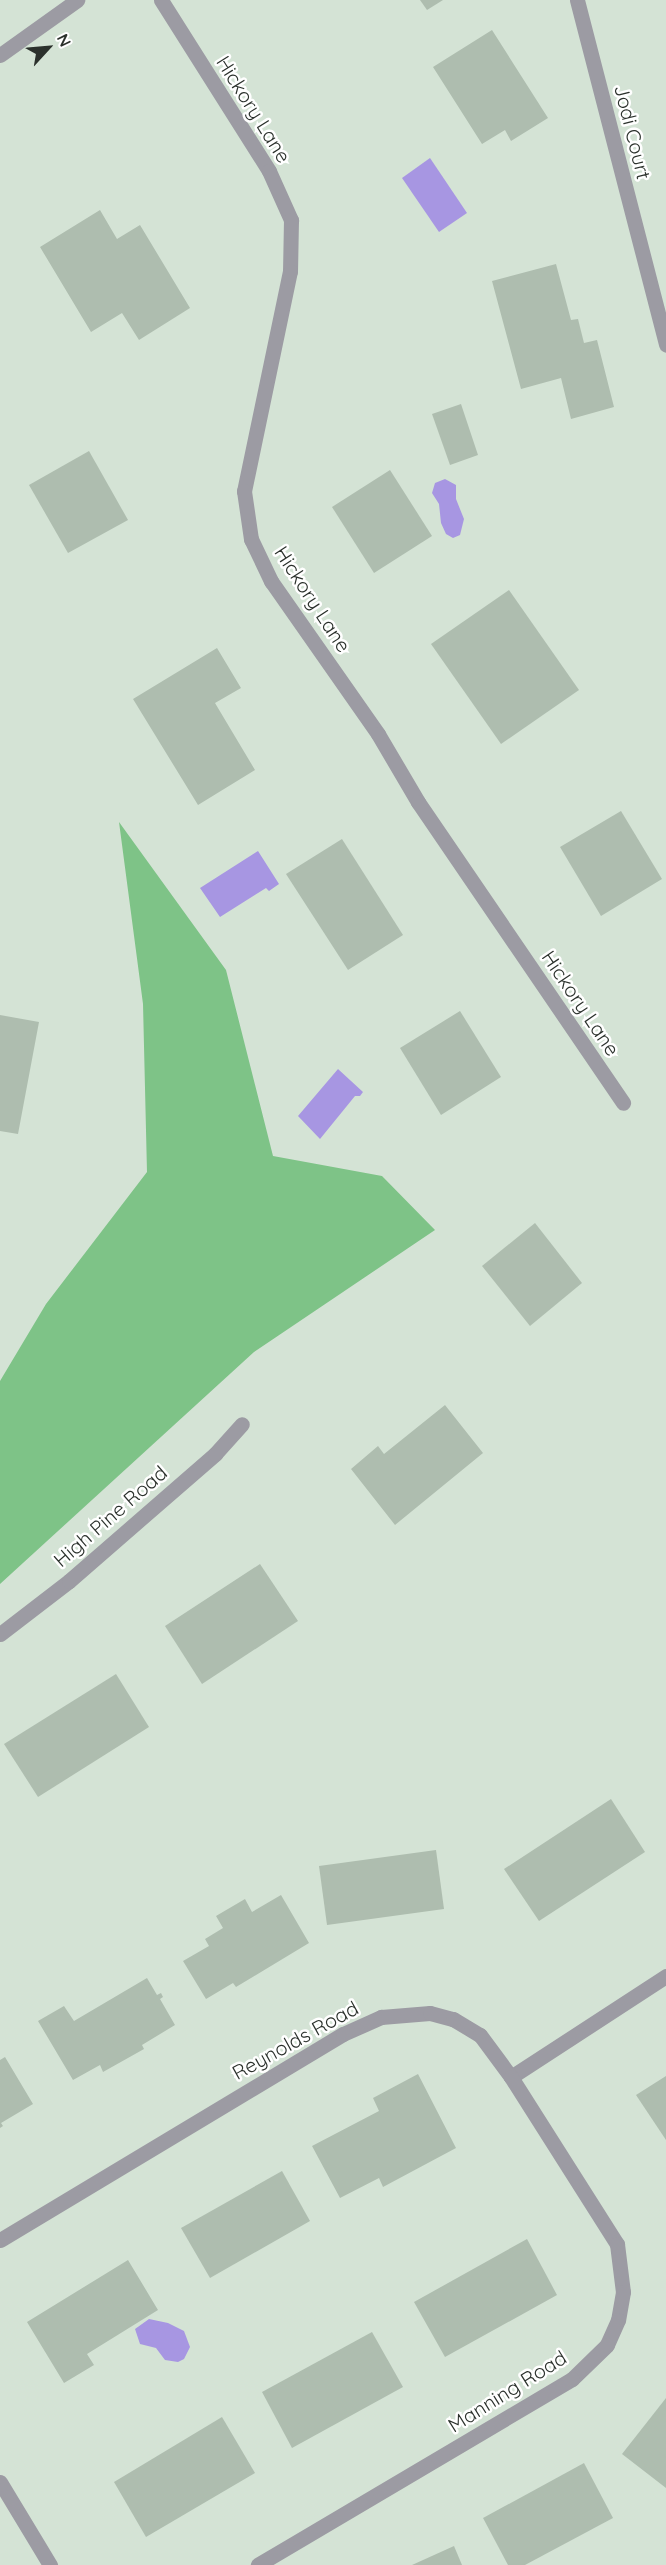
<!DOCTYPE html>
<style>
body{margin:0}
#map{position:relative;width:666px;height:2565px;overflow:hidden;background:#d4e3d5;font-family:Quicksand,sans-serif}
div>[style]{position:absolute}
.forest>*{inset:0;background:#7ec387}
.water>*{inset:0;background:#a796e2}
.building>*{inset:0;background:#aebdaf}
.minor>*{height:15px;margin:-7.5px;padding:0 7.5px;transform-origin:7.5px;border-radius:7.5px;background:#9c9ba3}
.tertiary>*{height:15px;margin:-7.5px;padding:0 7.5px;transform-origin:7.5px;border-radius:7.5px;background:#9c9ba3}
span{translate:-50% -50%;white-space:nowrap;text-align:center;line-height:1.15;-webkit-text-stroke:5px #fff;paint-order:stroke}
.street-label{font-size:20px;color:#2b312c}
.north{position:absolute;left:18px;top:18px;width:60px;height:60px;-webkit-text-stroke:4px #fff;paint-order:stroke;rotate:64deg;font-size:16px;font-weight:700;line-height:24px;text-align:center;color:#2b312c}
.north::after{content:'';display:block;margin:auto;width:21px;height:27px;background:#2b312c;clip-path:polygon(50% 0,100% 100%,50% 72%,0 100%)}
</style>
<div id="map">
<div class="forest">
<div style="clip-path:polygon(119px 822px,226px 970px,273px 1156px,382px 1176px,435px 1230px,254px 1352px,0 1584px,0 1381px,46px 1304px,147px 1172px,143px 1004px)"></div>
</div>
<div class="water">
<div style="clip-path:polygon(430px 158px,467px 213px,439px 232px,402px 178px)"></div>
<div style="clip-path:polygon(445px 479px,456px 485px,456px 499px,464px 519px,460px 535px,453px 538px,446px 534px,441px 523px,439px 504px,432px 493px,435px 483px)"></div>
<div style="clip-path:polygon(258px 851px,279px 884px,269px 891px,266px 888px,220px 917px,200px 888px)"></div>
<div style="clip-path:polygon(338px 1069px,363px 1092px,360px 1096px,355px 1096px,320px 1139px,298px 1116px)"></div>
<div style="clip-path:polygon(149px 2319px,168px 2323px,184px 2331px,190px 2347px,184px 2359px,178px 2362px,165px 2360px,156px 2348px,140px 2344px,135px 2329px)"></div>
</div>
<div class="building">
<div style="clip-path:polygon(420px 0,443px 0,427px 10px)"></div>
<div style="clip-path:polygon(492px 30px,548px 118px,511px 141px,505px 130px,482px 144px,433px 67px)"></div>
<div style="clip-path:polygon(100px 210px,117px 239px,140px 225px,190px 308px,139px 340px,122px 313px,91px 332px,40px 247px)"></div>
<div style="clip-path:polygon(556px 264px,571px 320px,578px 319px,584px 343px,597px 340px,614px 407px,571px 419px,561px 378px,521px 389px,492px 281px)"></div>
<div style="clip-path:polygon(461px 404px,478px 455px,450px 465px,432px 414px)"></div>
<div style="clip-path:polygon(89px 451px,128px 520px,68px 553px,29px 485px)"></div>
<div style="clip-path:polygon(390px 470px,432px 536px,374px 573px,332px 507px)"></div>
<div style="clip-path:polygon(509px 590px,579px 690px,501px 744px,431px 644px)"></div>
<div style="clip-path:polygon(217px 648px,241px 688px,215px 703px,255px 770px,198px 805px,133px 699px)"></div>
<div style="clip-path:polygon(621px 811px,662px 879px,601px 916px,560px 847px)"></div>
<div style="clip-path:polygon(342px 839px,403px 935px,348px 970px,286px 874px)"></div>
<div style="clip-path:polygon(460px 1011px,501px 1077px,441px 1115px,400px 1048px)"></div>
<div style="clip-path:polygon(0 1015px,39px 1022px,18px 1134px,0 1131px)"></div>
<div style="clip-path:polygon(535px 1223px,582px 1283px,530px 1326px,482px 1266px)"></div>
<div style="clip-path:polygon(445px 1405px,483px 1453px,395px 1525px,351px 1469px,378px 1446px,384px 1454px)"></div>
<div style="clip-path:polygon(260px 1564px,298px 1621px,202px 1684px,165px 1626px)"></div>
<div style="clip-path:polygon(116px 1674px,149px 1727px,38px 1797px,4px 1744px)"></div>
<div style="clip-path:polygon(611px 1799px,645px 1852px,539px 1921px,504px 1869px)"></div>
<div style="clip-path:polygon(436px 1850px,444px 1909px,327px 1925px,319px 1866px)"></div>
<div style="clip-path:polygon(281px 1895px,309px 1943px,236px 1987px,233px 1983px,206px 1999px,183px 1961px,209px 1946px,205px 1939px,223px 1928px,216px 1916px,245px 1899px,252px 1912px)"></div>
<div style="clip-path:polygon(147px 1978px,157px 1995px,161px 1993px,163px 1997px,160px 1999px,175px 2025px,142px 2045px,144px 2049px,103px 2072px,100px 2065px,73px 2080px,38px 2021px,64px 2006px,74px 2021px)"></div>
<div style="clip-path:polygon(5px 2057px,33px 2104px,1px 2123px,3px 2126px,0 2128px,0 2060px)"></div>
<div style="clip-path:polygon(418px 2074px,456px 2148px,383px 2187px,379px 2178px,340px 2198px,312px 2146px,379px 2111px,373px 2098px)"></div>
<div style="clip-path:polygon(666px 2076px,666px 2140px,636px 2095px)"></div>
<div style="clip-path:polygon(282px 2171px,310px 2221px,210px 2278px,181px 2228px)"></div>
<div style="clip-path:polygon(527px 2239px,557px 2295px,445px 2357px,414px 2302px)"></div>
<div style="clip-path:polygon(128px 2260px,158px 2310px,87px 2354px,94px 2365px,64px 2383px,27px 2322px)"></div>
<div style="clip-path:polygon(372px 2332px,403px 2387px,292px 2448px,262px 2392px)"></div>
<div style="clip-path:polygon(666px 2398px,666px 2488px,622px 2454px)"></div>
<div style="clip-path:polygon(222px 2417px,255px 2473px,146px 2537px,114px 2482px)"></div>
<div style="clip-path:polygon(584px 2463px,613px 2518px,525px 2565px,508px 2565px,483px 2518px)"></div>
<div style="clip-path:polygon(454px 2546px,462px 2565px,412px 2565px)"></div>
</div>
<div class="minor">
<div style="left:161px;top:0;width:202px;rotate:57.7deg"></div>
<div style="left:269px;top:171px;width:54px;rotate:65.8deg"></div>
<div style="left:291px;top:220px;width:51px;rotate:91.1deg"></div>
<div style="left:290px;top:271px;width:225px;rotate:101.8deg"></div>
<div style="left:244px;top:491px;width:49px;rotate:81.7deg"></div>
<div style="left:251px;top:539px;width:47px;rotate:64.5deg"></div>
<div style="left:271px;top:581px;width:187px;rotate:55deg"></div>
<div style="left:378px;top:734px;width:79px;rotate:59.5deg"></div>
<div style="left:418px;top:802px;width:364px;rotate:55.7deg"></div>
<div style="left:577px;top:0;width:356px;rotate:75.5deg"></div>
<div style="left:0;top:1634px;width:87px;rotate:-37.5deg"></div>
<div style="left:69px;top:1581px;width:194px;rotate:-41deg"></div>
<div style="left:215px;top:1454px;width:40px;rotate:-48deg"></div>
<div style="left:511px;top:2077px;width:185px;rotate:-33.1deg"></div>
<div style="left:0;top:2240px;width:400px;rotate:-31deg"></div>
<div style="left:343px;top:2034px;width:42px;rotate:-24.1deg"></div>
<div style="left:381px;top:2017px;width:49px;rotate:-4.7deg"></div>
<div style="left:430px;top:2013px;width:24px;rotate:15deg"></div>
<div style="left:453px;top:2019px;width:31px;rotate:31deg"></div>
<div style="left:480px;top:2035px;width:52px;rotate:53.6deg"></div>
<div style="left:511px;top:2077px;width:198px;rotate:57.6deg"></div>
<div style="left:617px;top:2244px;width:48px;rotate:82.9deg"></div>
<div style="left:623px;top:2292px;width:28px;rotate:100deg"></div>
<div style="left:618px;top:2320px;width:27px;rotate:114deg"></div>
<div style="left:607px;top:2345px;width:49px;rotate:135.8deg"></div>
<div style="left:572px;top:2379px;width:365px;rotate:149.4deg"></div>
<div style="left:0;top:2482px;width:97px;rotate:58.9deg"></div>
</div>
<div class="tertiary">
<div style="left:0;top:55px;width:95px;rotate:-35.5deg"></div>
</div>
<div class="street-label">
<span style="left:254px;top:109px;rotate:58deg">Hickory Lane</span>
<span style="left:633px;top:132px;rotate:76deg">Jodi Court</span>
<span style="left:313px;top:599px;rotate:57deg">Hickory Lane</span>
<span style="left:581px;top:1003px;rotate:56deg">Hickory Lane</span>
<span style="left:110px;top:1516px;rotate:-41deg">High Pine Road</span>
<span style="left:295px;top:2040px;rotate:-29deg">Reynolds Road</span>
<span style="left:507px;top:2391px;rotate:-32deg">Manning Road</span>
</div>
<div class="north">N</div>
</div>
